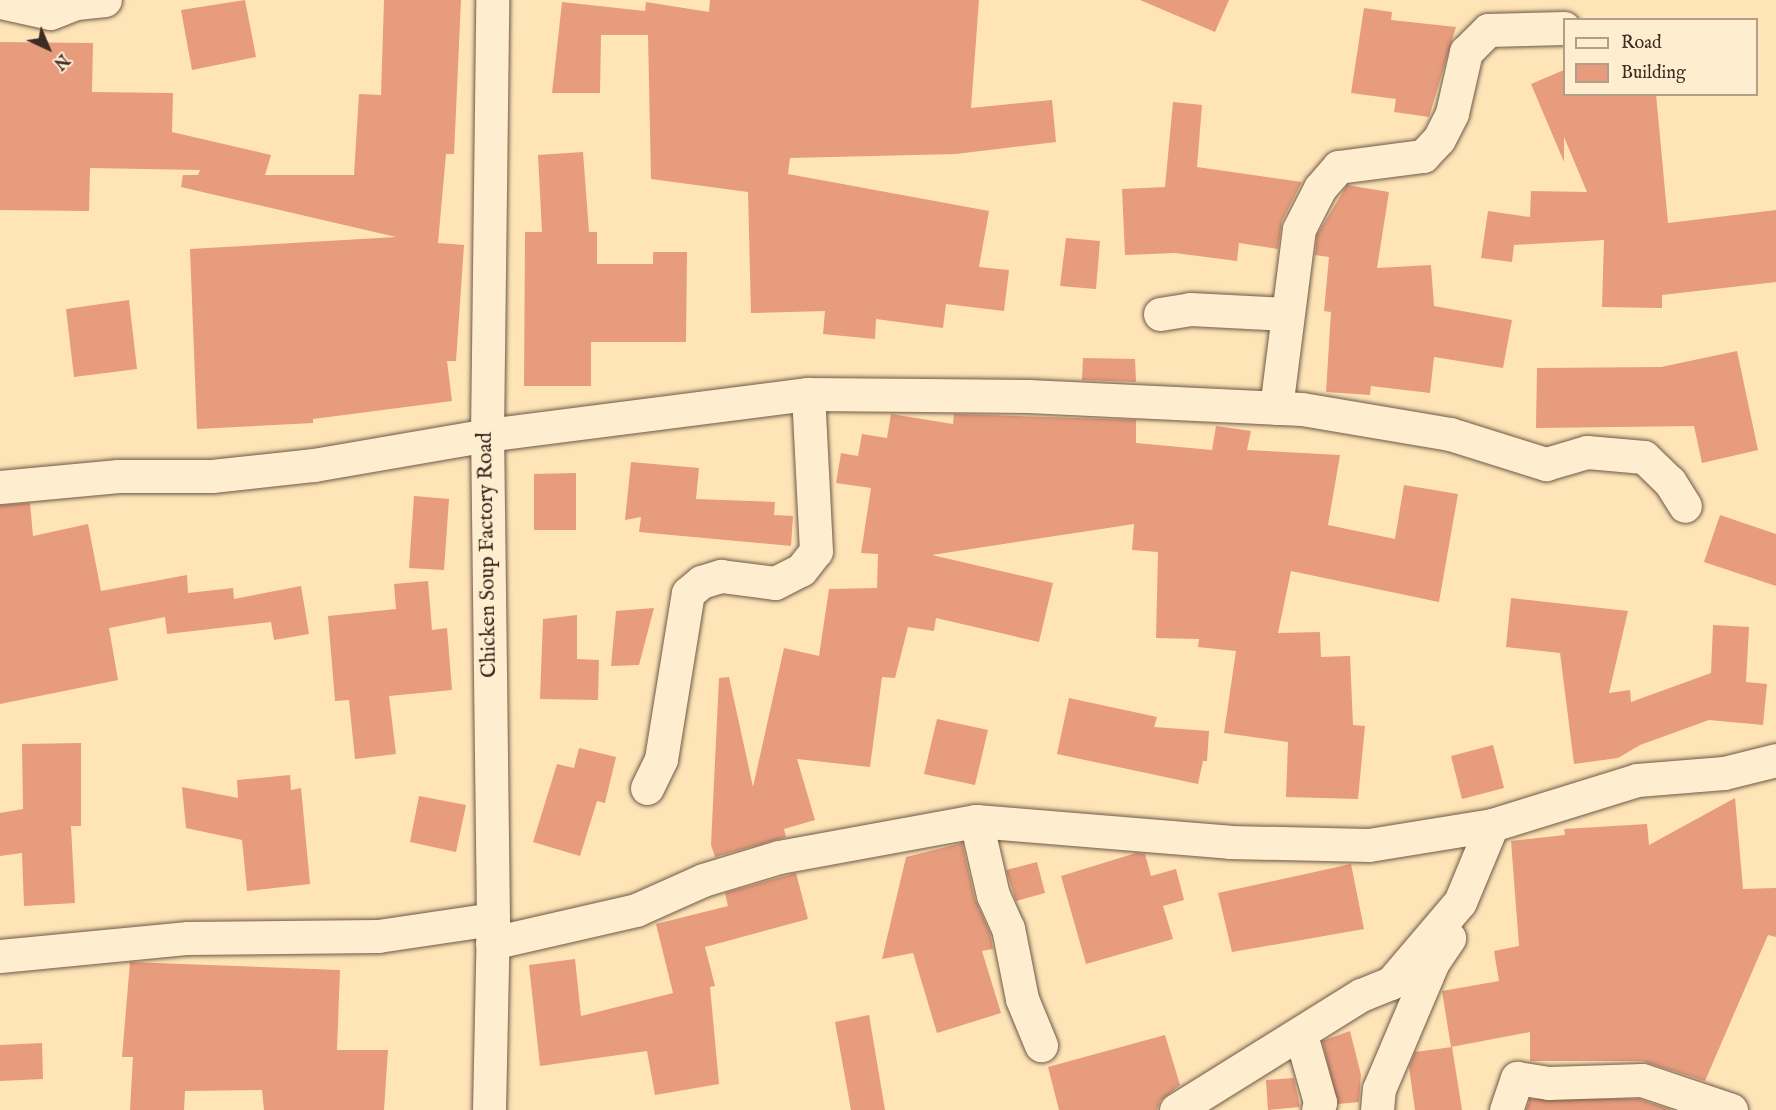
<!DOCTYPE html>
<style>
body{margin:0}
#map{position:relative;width:1776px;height:1110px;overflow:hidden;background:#ffe4b7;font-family:"IM FELL English",serif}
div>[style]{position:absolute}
.building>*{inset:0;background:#e69c7d}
.roads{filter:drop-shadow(0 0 2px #6e5948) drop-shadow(0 0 2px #6e5948)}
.minor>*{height:33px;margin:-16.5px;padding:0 16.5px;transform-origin:16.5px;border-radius:16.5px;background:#ffedd0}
span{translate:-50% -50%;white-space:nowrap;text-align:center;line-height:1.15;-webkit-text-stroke:5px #ffedd0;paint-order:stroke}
.street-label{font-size:21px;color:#3e2b23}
.legend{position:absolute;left:1563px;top:18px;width:195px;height:78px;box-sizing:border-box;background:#ffedd0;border:2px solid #b29f8b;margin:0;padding:8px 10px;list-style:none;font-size:18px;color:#3e2b23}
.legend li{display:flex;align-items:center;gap:12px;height:30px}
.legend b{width:30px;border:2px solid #b29f8b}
.north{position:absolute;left:18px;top:18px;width:60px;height:60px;-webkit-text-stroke:4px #ffedd0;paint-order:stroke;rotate:136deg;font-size:16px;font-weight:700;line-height:24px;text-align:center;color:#3e2b23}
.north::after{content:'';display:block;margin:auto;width:21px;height:27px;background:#3e2b23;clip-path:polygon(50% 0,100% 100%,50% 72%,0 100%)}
</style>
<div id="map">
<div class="building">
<div style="clip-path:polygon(245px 0,256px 57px,192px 70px,181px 10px)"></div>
<div style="clip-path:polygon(384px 0,461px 0,454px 154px,446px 154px,438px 243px,464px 245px,456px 361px,447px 361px,452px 401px,313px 419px,313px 423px,197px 429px,190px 249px,396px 237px,181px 187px,183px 175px,198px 175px,200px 170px,90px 168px,89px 211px,0 210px,0 42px,93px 43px,92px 92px,173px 93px,172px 132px,271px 155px,265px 175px,354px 175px,359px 94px,381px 95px)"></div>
<div style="clip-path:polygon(710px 0,979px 0,971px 108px,1052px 100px,1056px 142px,956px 154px,790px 158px,788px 174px,989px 211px,979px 267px,1009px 270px,1004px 311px,946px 304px,943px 328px,876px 319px,875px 339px,823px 334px,825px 311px,751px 313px,748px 192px,651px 179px,648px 35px,601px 35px,600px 93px,552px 93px,562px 2px,645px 11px,646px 2px,709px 12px)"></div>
<div style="clip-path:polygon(1140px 0,1229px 0,1215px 32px)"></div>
<div style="clip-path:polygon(1364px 8px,1392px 12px,1391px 20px,1456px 27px,1429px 117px,1394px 112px,1396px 99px,1351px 93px)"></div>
<div style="clip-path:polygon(1564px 70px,1564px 94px,1656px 94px,1668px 223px,1776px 210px,1776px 282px,1662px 295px,1662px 308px,1602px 307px,1604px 240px,1514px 245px,1512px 262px,1481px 258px,1488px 211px,1530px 217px,1531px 191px,1587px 192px,1564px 137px,1564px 162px,1531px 84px)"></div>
<div style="clip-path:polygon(1173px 102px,1202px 105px,1197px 167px,1302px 182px,1282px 221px,1278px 249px,1239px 243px,1237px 261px,1175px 253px,1125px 255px,1122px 189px,1165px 187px)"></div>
<div style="clip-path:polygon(583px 152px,589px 232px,597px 232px,597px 264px,653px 264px,653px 252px,687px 252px,686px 342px,591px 342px,591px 386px,524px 386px,525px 232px,542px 232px,538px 155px)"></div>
<div style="clip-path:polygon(1347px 185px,1389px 192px,1377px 268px,1431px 265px,1434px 306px,1512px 320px,1503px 368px,1434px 357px,1430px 393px,1371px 386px,1370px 395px,1326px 392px,1331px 312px,1324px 311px,1329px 257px,1315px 255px,1317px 235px)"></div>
<div style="clip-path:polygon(1066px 238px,1100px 241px,1096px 289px,1060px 286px)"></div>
<div style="clip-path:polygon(129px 300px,137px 369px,74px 377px,66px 309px)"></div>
<div style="clip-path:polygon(1737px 351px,1758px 450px,1702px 463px,1694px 426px,1536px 428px,1537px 368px,1661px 367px)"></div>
<div style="clip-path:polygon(1083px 358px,1135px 359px,1136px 382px,1082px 380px)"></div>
<div style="clip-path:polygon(891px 414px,953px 424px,954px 414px,1136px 420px,1136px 443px,1212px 450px,1216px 426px,1251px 431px,1247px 450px,1340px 455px,1328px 525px,1395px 539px,1404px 485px,1458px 494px,1439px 602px,1291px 571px,1278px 633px,1320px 632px,1321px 657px,1350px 656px,1353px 725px,1365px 726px,1358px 799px,1286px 797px,1288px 742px,1224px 733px,1236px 651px,1198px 647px,1199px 639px,1156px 638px,1158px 552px,1132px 550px,1134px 524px,932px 555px,1053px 583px,1039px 642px,936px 618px,934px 631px,908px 627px,895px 678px,882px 677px,870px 767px,797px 759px,815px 820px,784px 829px,786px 837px,715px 857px,711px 845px,719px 678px,729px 677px,753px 787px,784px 648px,819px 656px,829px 589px,877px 588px,878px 554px,861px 553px,871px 488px,836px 483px,841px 453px,858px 456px,862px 434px,887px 438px)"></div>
<div style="clip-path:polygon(631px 462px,699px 468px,696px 499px,775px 502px,774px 515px,793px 516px,791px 546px,639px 532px,641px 517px,625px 520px)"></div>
<div style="clip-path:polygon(576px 473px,576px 530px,534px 530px,534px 474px)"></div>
<div style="clip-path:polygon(414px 496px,449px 499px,444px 570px,409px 568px)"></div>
<div style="clip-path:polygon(30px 503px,33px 536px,88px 524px,101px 591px,187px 575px,188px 593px,233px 588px,234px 599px,301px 586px,309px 634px,274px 640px,271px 622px,167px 634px,165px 617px,109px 628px,118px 680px,0 704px,0 505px)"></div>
<div style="clip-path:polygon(1720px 515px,1776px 534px,1776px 586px,1704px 562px)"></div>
<div style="clip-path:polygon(428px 581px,432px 630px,447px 628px,452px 690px,389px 696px,396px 754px,355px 759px,349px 700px,335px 701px,328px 616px,396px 609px,394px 584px)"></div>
<div style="clip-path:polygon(1511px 598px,1628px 611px,1609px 693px,1630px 690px,1631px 702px,1711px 673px,1713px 625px,1749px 627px,1746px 682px,1767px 684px,1763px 725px,1709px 720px,1640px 745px,1618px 758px,1574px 764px,1560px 653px,1506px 647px)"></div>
<div style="clip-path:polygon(654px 608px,639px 665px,611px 666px,616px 611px)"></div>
<div style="clip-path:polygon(577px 615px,577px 659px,599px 660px,598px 700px,540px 699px,543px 619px)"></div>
<div style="clip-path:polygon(1069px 698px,1157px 717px,1154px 727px,1209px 731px,1207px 761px,1203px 761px,1198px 784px,1057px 754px)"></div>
<div style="clip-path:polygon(937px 719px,988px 730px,975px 785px,924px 774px)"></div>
<div style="clip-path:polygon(81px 743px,81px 826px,71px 826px,75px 903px,24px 906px,22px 853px,0 856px,0 813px,23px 809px,22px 744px)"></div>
<div style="clip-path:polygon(1493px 745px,1504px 788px,1462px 799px,1451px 756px)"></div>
<div style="clip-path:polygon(579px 748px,616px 757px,605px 803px,597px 801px,580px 856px,533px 842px,557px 764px,574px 768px)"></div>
<div style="clip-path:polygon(290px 775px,291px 790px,301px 788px,310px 884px,247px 891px,242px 840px,186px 828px,182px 787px,238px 798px,237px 780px)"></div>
<div style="clip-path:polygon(419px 796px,466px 805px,456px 852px,410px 842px)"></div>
<div style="clip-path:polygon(1735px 798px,1743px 889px,1776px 888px,1776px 937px,1768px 935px,1705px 1081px,1642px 1061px,1530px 1061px,1530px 1032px,1451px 1047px,1442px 991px,1499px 981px,1494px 951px,1519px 946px,1511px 841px,1565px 835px,1564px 829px,1647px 824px,1649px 845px)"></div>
<div style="clip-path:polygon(962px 843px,975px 899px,990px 933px,993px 949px,982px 951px,1001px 1013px,937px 1033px,913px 953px,882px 959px,906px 857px)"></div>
<div style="clip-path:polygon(1136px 853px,1145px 854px,1151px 876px,1176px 869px,1184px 900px,1163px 906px,1173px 939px,1086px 964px,1061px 876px)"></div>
<div style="clip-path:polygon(1037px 862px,1045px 893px,1016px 901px,1006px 870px)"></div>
<div style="clip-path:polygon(1351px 864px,1364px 929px,1232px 952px,1218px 893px)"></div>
<div style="clip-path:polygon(796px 873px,808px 919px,705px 947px,715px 986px,710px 987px,719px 1084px,655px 1095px,647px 1051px,540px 1066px,529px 965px,575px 959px,581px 1016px,673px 993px,656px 924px,728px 906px,725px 893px)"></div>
<div style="clip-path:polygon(130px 962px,340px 970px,337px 1050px,388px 1050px,384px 1110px,264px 1110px,262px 1090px,185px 1091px,184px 1110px,130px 1110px,133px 1057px,122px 1057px)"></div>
<div style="clip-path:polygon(869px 1015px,885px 1110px,851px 1110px,835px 1022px)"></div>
<div style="clip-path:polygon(1350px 1031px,1361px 1075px,1359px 1102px,1338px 1104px,1322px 1041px)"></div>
<div style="clip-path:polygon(1165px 1035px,1180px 1085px,1160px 1101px,1157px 1110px,1059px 1110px,1048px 1067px)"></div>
<div style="clip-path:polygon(42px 1043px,43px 1079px,0 1081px,0 1045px)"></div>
<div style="clip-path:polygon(1452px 1047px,1462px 1110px,1415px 1110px,1409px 1067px,1415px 1052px)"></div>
<div style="clip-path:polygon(1294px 1078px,1300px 1107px,1268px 1110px,1266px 1080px)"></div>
<div style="clip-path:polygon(1530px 1099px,1639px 1099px,1672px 1110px,1526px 1110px)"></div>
</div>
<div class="roads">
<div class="minor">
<div style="left:0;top:2px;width:51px;rotate:12.4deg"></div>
<div style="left:50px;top:13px;width:28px;rotate:-21deg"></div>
<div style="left:76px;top:3px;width:29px;rotate:-6deg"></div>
<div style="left:1160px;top:314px;width:30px;rotate:-9deg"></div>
<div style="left:1190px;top:309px;width:97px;rotate:3deg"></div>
<div style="left:1276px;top:408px;width:180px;rotate:-82.7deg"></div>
<div style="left:1299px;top:229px;width:46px;rotate:-62.9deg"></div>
<div style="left:1320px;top:188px;width:28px;rotate:-49deg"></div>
<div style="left:1338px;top:167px;width:86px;rotate:-7.4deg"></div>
<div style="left:1423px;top:156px;width:23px;rotate:-47deg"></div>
<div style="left:1439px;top:139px;width:29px;rotate:-63deg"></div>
<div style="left:1452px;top:113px;width:63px;rotate:-77.1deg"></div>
<div style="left:1466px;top:52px;width:31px;rotate:-45deg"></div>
<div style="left:1488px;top:30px;width:76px;rotate:-1.5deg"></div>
<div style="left:0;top:487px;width:119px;rotate:-5.3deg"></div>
<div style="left:118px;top:476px;width:94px"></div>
<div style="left:212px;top:476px;width:103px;rotate:-6.2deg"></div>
<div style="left:314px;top:465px;width:176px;rotate:-9.8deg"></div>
<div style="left:487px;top:435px;width:324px;rotate:-7.3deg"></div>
<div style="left:808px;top:394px;width:220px;rotate:0.5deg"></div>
<div style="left:1028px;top:396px;width:274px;rotate:2.7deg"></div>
<div style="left:1302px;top:409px;width:150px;rotate:9.6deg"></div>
<div style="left:1450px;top:434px;width:101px;rotate:17.4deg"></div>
<div style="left:1546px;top:464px;width:43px;rotate:-16.3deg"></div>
<div style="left:1587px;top:452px;width:57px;rotate:5deg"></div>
<div style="left:1644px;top:457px;width:36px;rotate:44deg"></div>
<div style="left:1670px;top:482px;width:28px;rotate:58deg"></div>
<div style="left:647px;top:788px;width:32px;rotate:-64deg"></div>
<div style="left:661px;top:759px;width:168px;rotate:-80.8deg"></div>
<div style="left:688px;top:593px;width:17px;rotate:-40deg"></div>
<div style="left:701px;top:582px;width:21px;rotate:-17deg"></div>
<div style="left:721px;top:576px;width:54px;rotate:7.4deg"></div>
<div style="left:775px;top:583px;width:29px;rotate:-27deg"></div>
<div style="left:801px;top:570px;width:24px;rotate:-52deg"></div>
<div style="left:816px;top:551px;width:157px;rotate:-92.9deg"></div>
<div style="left:976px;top:821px;width:76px;rotate:77.1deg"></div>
<div style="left:993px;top:895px;width:36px;rotate:66deg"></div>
<div style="left:1008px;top:928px;width:72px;rotate:78.8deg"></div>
<div style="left:1022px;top:999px;width:50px;rotate:67.6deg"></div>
<div style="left:492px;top:943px;width:148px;rotate:-12.9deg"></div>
<div style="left:636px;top:910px;width:73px;rotate:-24.1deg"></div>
<div style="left:703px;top:880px;width:79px;rotate:-16.8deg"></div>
<div style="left:779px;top:857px;width:200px;rotate:-10.4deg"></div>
<div style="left:976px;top:821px;width:254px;rotate:4.7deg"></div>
<div style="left:1229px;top:842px;width:140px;rotate:1.2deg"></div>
<div style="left:1369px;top:845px;width:125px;rotate:-9.2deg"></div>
<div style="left:0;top:956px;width:189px;rotate:-5.5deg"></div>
<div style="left:188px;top:938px;width:190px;rotate:-0.6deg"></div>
<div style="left:378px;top:936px;width:116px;rotate:-8.4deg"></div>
<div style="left:1301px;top:1035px;width:70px;rotate:74.2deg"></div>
<div style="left:1320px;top:1102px;width:8px;rotate:104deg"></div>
<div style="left:489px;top:1110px;width:191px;rotate:-88.8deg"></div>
<div style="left:493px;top:919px;width:484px;rotate:-90.7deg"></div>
<div style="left:487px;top:435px;width:435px;rotate:-89.3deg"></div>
<div style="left:1176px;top:1110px;width:218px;rotate:-31.9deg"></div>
<div style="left:1361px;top:995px;width:32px;rotate:-22deg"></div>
<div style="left:1391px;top:983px;width:106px;rotate:-49.6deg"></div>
<div style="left:1460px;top:902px;width:83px;rotate:-67.4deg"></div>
<div style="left:1492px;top:825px;width:152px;rotate:-17.2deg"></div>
<div style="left:1637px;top:780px;width:87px;rotate:-4.6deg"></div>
<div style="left:1724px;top:773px;width:54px;rotate:-14deg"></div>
<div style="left:1377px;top:1110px;width:21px;rotate:-85deg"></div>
<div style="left:1379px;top:1089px;width:138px;rotate:-67deg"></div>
<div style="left:1433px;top:962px;width:29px;rotate:-56deg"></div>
<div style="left:1506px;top:1110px;width:34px;rotate:-71deg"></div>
<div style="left:1517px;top:1078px;width:32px;rotate:9deg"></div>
<div style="left:1549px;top:1083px;width:93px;rotate:-1.8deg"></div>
<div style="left:1642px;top:1080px;width:94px;rotate:18.6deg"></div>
</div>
</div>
<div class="street-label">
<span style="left:488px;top:555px;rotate:-91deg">Chicken Soup Factory Road</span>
</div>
<ul class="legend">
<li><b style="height:8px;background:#ffedd0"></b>Road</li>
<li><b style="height:16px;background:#e69c7d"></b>Building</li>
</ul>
<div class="north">N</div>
</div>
